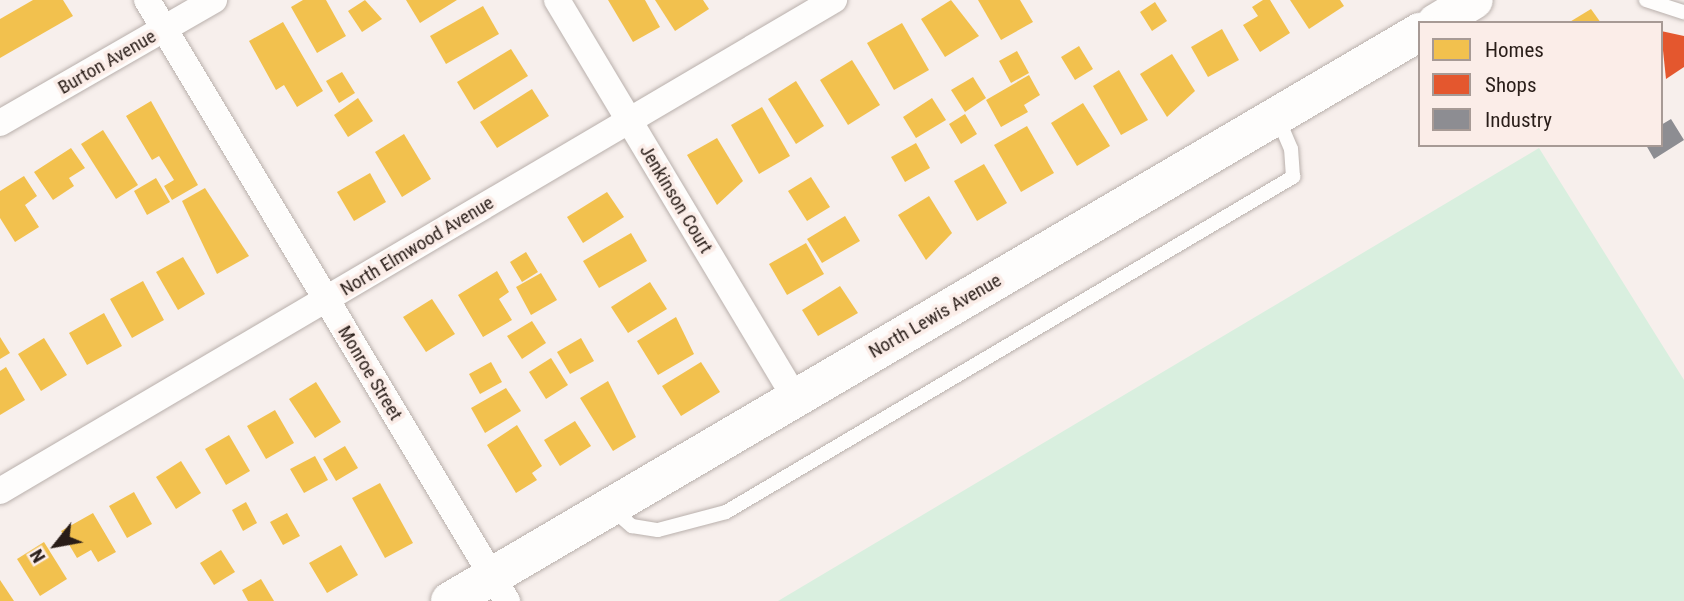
<!DOCTYPE html>
<style>
body{margin:0}
#map{position:relative;width:1684px;height:601px;overflow:hidden;background:#f7efec;font-family:"Roboto Condensed",sans-serif}
div>[style]{position:absolute}
.green>*{inset:0;background:#d9efdf}
.homes>*{inset:0;background:#f2c14e}
.shops>*{inset:0;background:#e4572e}
.industry>*{inset:0;background:#8d8d92}
.roads{filter:drop-shadow(0 0 2px #b9b0ac) drop-shadow(0 0 2px #b9b0ac)}
.service>*{height:14px;margin:-7px;padding:0 7px;transform-origin:7px;border-radius:7px;background:#fefdfc}
.minor>*{height:26px;margin:-13px;padding:0 13px;transform-origin:13px;border-radius:13px;background:#fefdfc}
.secondary>*{height:38px;margin:-19px;padding:0 19px;transform-origin:19px;border-radius:19px;background:#fefdfc}
span{translate:-50% -50%;white-space:nowrap;text-align:center;line-height:1.15;-webkit-text-stroke:7px #fbede8;paint-order:stroke}
.street-label{font-size:19px;color:#291d18}
.legend{position:absolute;left:1418px;top:21px;width:245px;height:126px;box-sizing:border-box;background:#fbede8;border:2px solid #a79a95;margin:0;padding:9px 12px;list-style:none;font-size:21px;color:#291d18}
.legend li{display:flex;align-items:center;gap:14px;height:35px}
.legend b{width:35px;border:2px solid #a79a95}
.north{position:absolute;left:21px;top:510px;width:70px;height:70px;-webkit-text-stroke:5px #fbede8;paint-order:stroke;rotate:239deg;font-size:19px;font-weight:700;line-height:28px;text-align:center;color:#291d18}
.north::after{content:'';display:block;margin:auto;width:24px;height:32px;background:#291d18;clip-path:polygon(50% 0,100% 100%,50% 72%,0 100%)}
</style>
<div id="map">
<div class="green">
<div style="clip-path:polygon(1539px 148px,1684px 380px,1684px 601px,778px 601px)"></div>
</div>
<div class="homes">
<div style="clip-path:polygon(33px 0,63px 0,73px 16px,0 58px,0 19px)"></div>
<div style="clip-path:polygon(303px 0,326px 0,346px 36px,317px 53px,291px 7px)"></div>
<div style="clip-path:polygon(365px 0,382px 19px,362px 32px,348px 11px)"></div>
<div style="clip-path:polygon(406px 0,457px 0,420px 23px)"></div>
<div style="clip-path:polygon(608px 0,645px 0,660px 27px,633px 42px)"></div>
<div style="clip-path:polygon(655px 0,703px 0,709px 9px,675px 31px)"></div>
<div style="clip-path:polygon(951px 0,979px 36px,945px 57px,921px 19px)"></div>
<div style="clip-path:polygon(978px 0,1020px 0,1033px 22px,1001px 40px)"></div>
<div style="clip-path:polygon(1263px 0,1270px 0,1290px 33px,1260px 52px,1243px 25px,1258px 16px,1252px 7px)"></div>
<div style="clip-path:polygon(1290px 0,1340px 0,1344px 6px,1309px 29px)"></div>
<div style="clip-path:polygon(1155px 2px,1167px 21px,1152px 31px,1140px 12px)"></div>
<div style="clip-path:polygon(483px 6px,499px 34px,446px 64px,430px 36px)"></div>
<div style="clip-path:polygon(1591px 9px,1601px 23px,1568px 23px)"></div>
<div style="clip-path:polygon(283px 22px,323px 91px,297px 107px,284px 85px,276px 90px,249px 41px)"></div>
<div style="clip-path:polygon(902px 23px,929px 70px,894px 90px,867px 43px)"></div>
<div style="clip-path:polygon(1222px 29px,1239px 60px,1208px 77px,1191px 47px)"></div>
<div style="clip-path:polygon(1079px 46px,1093px 69px,1075px 80px,1061px 57px)"></div>
<div style="clip-path:polygon(511px 49px,528px 76px,474px 110px,457px 82px)"></div>
<div style="clip-path:polygon(1017px 51px,1029px 73px,1011px 83px,999px 61px)"></div>
<div style="clip-path:polygon(1172px 54px,1195px 91px,1167px 117px,1140px 74px)"></div>
<div style="clip-path:polygon(852px 60px,880px 105px,848px 125px,820px 80px)"></div>
<div style="clip-path:polygon(1119px 70px,1148px 120px,1121px 135px,1093px 86px)"></div>
<div style="clip-path:polygon(342px 72px,355px 93px,339px 103px,326px 81px)"></div>
<div style="clip-path:polygon(1029px 75px,1040px 95px,1024px 105px,1028px 112px,1001px 127px,986px 100px)"></div>
<div style="clip-path:polygon(973px 77px,986px 98px,965px 112px,951px 90px)"></div>
<div style="clip-path:polygon(796px 81px,824px 126px,796px 144px,768px 99px)"></div>
<div style="clip-path:polygon(532px 89px,549px 116px,497px 148px,480px 122px)"></div>
<div style="clip-path:polygon(358px 98px,373px 121px,348px 137px,334px 115px)"></div>
<div style="clip-path:polygon(932px 98px,946px 120px,916px 138px,903px 117px)"></div>
<div style="clip-path:polygon(151px 101px,198px 185px,172px 200px,164px 186px,174px 180px,159px 156px,152px 160px,126px 116px)"></div>
<div style="clip-path:polygon(1083px 103px,1110px 146px,1077px 166px,1051px 123px)"></div>
<div style="clip-path:polygon(762px 107px,790px 156px,759px 174px,731px 125px)"></div>
<div style="clip-path:polygon(965px 114px,977px 134px,961px 144px,949px 124px)"></div>
<div style="clip-path:polygon(1027px 126px,1054px 173px,1021px 192px,994px 145px)"></div>
<div style="clip-path:polygon(103px 130px,138px 185px,116px 199px,81px 144px)"></div>
<div style="clip-path:polygon(404px 134px,431px 179px,402px 197px,375px 152px)"></div>
<div style="clip-path:polygon(717px 138px,743px 181px,717px 205px,687px 155px)"></div>
<div style="clip-path:polygon(916px 143px,930px 168px,905px 182px,891px 157px)"></div>
<div style="clip-path:polygon(71px 148px,85px 168px,69px 178px,74px 186px,53px 200px,34px 172px)"></div>
<div style="clip-path:polygon(984px 164px,1007px 203px,977px 221px,954px 181px)"></div>
<div style="clip-path:polygon(370px 173px,386px 202px,354px 221px,337px 192px)"></div>
<div style="clip-path:polygon(24px 176px,37px 196px,25px 205px,39px 227px,15px 242px,0 218px,0 191px)"></div>
<div style="clip-path:polygon(811px 177px,830px 207px,807px 221px,788px 191px)"></div>
<div style="clip-path:polygon(156px 178px,170px 202px,147px 215px,134px 191px)"></div>
<div style="clip-path:polygon(205px 188px,249px 256px,217px 274px,182px 201px)"></div>
<div style="clip-path:polygon(607px 192px,624px 217px,583px 243px,567px 217px)"></div>
<div style="clip-path:polygon(929px 196px,952px 233px,926px 260px,898px 215px)"></div>
<div style="clip-path:polygon(845px 216px,860px 241px,822px 263px,807px 239px)"></div>
<div style="clip-path:polygon(631px 233px,647px 261px,599px 288px,583px 261px)"></div>
<div style="clip-path:polygon(806px 243px,824px 274px,787px 295px,769px 264px)"></div>
<div style="clip-path:polygon(526px 252px,538px 272px,522px 282px,510px 262px)"></div>
<div style="clip-path:polygon(183px 257px,205px 294px,178px 310px,156px 272px)"></div>
<div style="clip-path:polygon(497px 271px,509px 292px,499px 299px,512px 320px,483px 337px,458px 295px)"></div>
<div style="clip-path:polygon(541px 273px,557px 300px,531px 315px,516px 287px)"></div>
<div style="clip-path:polygon(143px 281px,164px 320px,132px 338px,110px 299px)"></div>
<div style="clip-path:polygon(650px 282px,667px 309px,628px 333px,611px 307px)"></div>
<div style="clip-path:polygon(840px 286px,858px 313px,818px 336px,802px 310px)"></div>
<div style="clip-path:polygon(432px 299px,455px 334px,426px 352px,403px 317px)"></div>
<div style="clip-path:polygon(104px 313px,122px 346px,87px 365px,69px 333px)"></div>
<div style="clip-path:polygon(676px 317px,694px 354px,658px 375px,637px 341px)"></div>
<div style="clip-path:polygon(532px 321px,546px 343px,522px 359px,507px 336px)"></div>
<div style="clip-path:polygon(0 337px,10px 353px,0 359px)"></div>
<div style="clip-path:polygon(44px 338px,67px 375px,41px 391px,18px 354px)"></div>
<div style="clip-path:polygon(581px 338px,594px 361px,570px 374px,557px 352px)"></div>
<div style="clip-path:polygon(551px 358px,568px 385px,546px 399px,529px 372px)"></div>
<div style="clip-path:polygon(491px 362px,502px 382px,480px 394px,469px 374px)"></div>
<div style="clip-path:polygon(701px 362px,720px 392px,681px 416px,662px 386px)"></div>
<div style="clip-path:polygon(6px 367px,25px 400px,0 415px,0 371px)"></div>
<div style="clip-path:polygon(608px 381px,636px 437px,613px 451px,580px 398px)"></div>
<div style="clip-path:polygon(316px 382px,341px 422px,315px 438px,289px 399px)"></div>
<div style="clip-path:polygon(506px 388px,521px 411px,485px 433px,471px 408px)"></div>
<div style="clip-path:polygon(275px 410px,294px 443px,266px 459px,247px 426px)"></div>
<div style="clip-path:polygon(575px 421px,591px 446px,560px 466px,544px 440px)"></div>
<div style="clip-path:polygon(517px 425px,542px 466px,532px 473px,537px 480px,516px 493px,487px 445px)"></div>
<div style="clip-path:polygon(229px 435px,250px 471px,226px 485px,205px 449px)"></div>
<div style="clip-path:polygon(345px 446px,358px 468px,336px 481px,323px 459px)"></div>
<div style="clip-path:polygon(315px 456px,328px 480px,304px 493px,290px 469px)"></div>
<div style="clip-path:polygon(181px 461px,201px 493px,176px 509px,156px 477px)"></div>
<div style="clip-path:polygon(380px 483px,413px 543px,385px 558px,352px 498px)"></div>
<div style="clip-path:polygon(134px 492px,152px 524px,127px 538px,109px 506px)"></div>
<div style="clip-path:polygon(246px 502px,257px 523px,243px 531px,232px 510px)"></div>
<div style="clip-path:polygon(93px 513px,116px 552px,98px 562px,91px 550px,77px 558px,61px 531px)"></div>
<div style="clip-path:polygon(287px 513px,300px 536px,283px 545px,270px 522px)"></div>
<div style="clip-path:polygon(44px 542px,67px 579px,40px 596px,17px 559px)"></div>
<div style="clip-path:polygon(341px 545px,358px 575px,327px 593px,309px 563px)"></div>
<div style="clip-path:polygon(221px 550px,235px 572px,214px 585px,200px 563px)"></div>
<div style="clip-path:polygon(261px 579px,274px 601px,248px 601px,242px 590px)"></div>
<div style="clip-path:polygon(0 580px,14px 601px,0 601px)"></div>
</div>
<div class="shops">
<div style="clip-path:polygon(1661px 31px,1684px 36px,1684px 67px,1666px 79px)"></div>
</div>
<div class="industry">
<div style="clip-path:polygon(1671px 119px,1684px 140px,1654px 159px,1646px 145px,1661px 145px,1661px 125px)"></div>
</div>
<div class="roads">
<div class="service">
<div style="left:1646px;top:0;width:40px;rotate:18deg"></div>
<div style="left:611px;top:508px;width:28px;rotate:41deg"></div>
<div style="left:632px;top:526px;width:26px;rotate:9deg"></div>
<div style="left:658px;top:530px;width:70px;rotate:-14.8deg"></div>
<div style="left:726px;top:512px;width:659px;rotate:-30.58deg"></div>
<div style="left:1293px;top:177px;width:28px;rotate:-94deg"></div>
<div style="left:1291px;top:149px;width:34px;rotate:-113deg"></div>
</div>
<div class="minor">
<div style="left:147px;top:0;width:701px;rotate:59.08deg"></div>
<div style="left:557px;top:0;width:464px;rotate:59.1deg"></div>
<div style="left:0;top:123px;width:247px;rotate:-29.9deg"></div>
<div style="left:0;top:491px;width:968px;rotate:-30.49deg"></div>
</div>
<div class="secondary">
<div style="left:1436px;top:23px;width:44px;rotate:-31.2deg"></div>
<div style="left:450px;top:601px;width:1125px;rotate:-30.4deg"></div>
</div>
</div>
<div class="street-label">
<span style="left:107px;top:62px;rotate:-30deg">Burton Avenue</span>
<span style="left:676px;top:199px;rotate:59deg">Jenkinson Court</span>
<span style="left:417px;top:246px;rotate:-31deg">North Elmwood Avenue</span>
<span style="left:935px;top:316px;rotate:-30deg">North Lewis Avenue</span>
<span style="left:370px;top:373px;rotate:59deg">Monroe Street</span>
</div>
<ul class="legend">
<li><b style="height:19px;background:#f2c14e"></b>Homes</li>
<li><b style="height:19px;background:#e4572e"></b>Shops</li>
<li><b style="height:19px;background:#8d8d92"></b>Industry</li>
</ul>
<div class="north">N</div>
</div>
